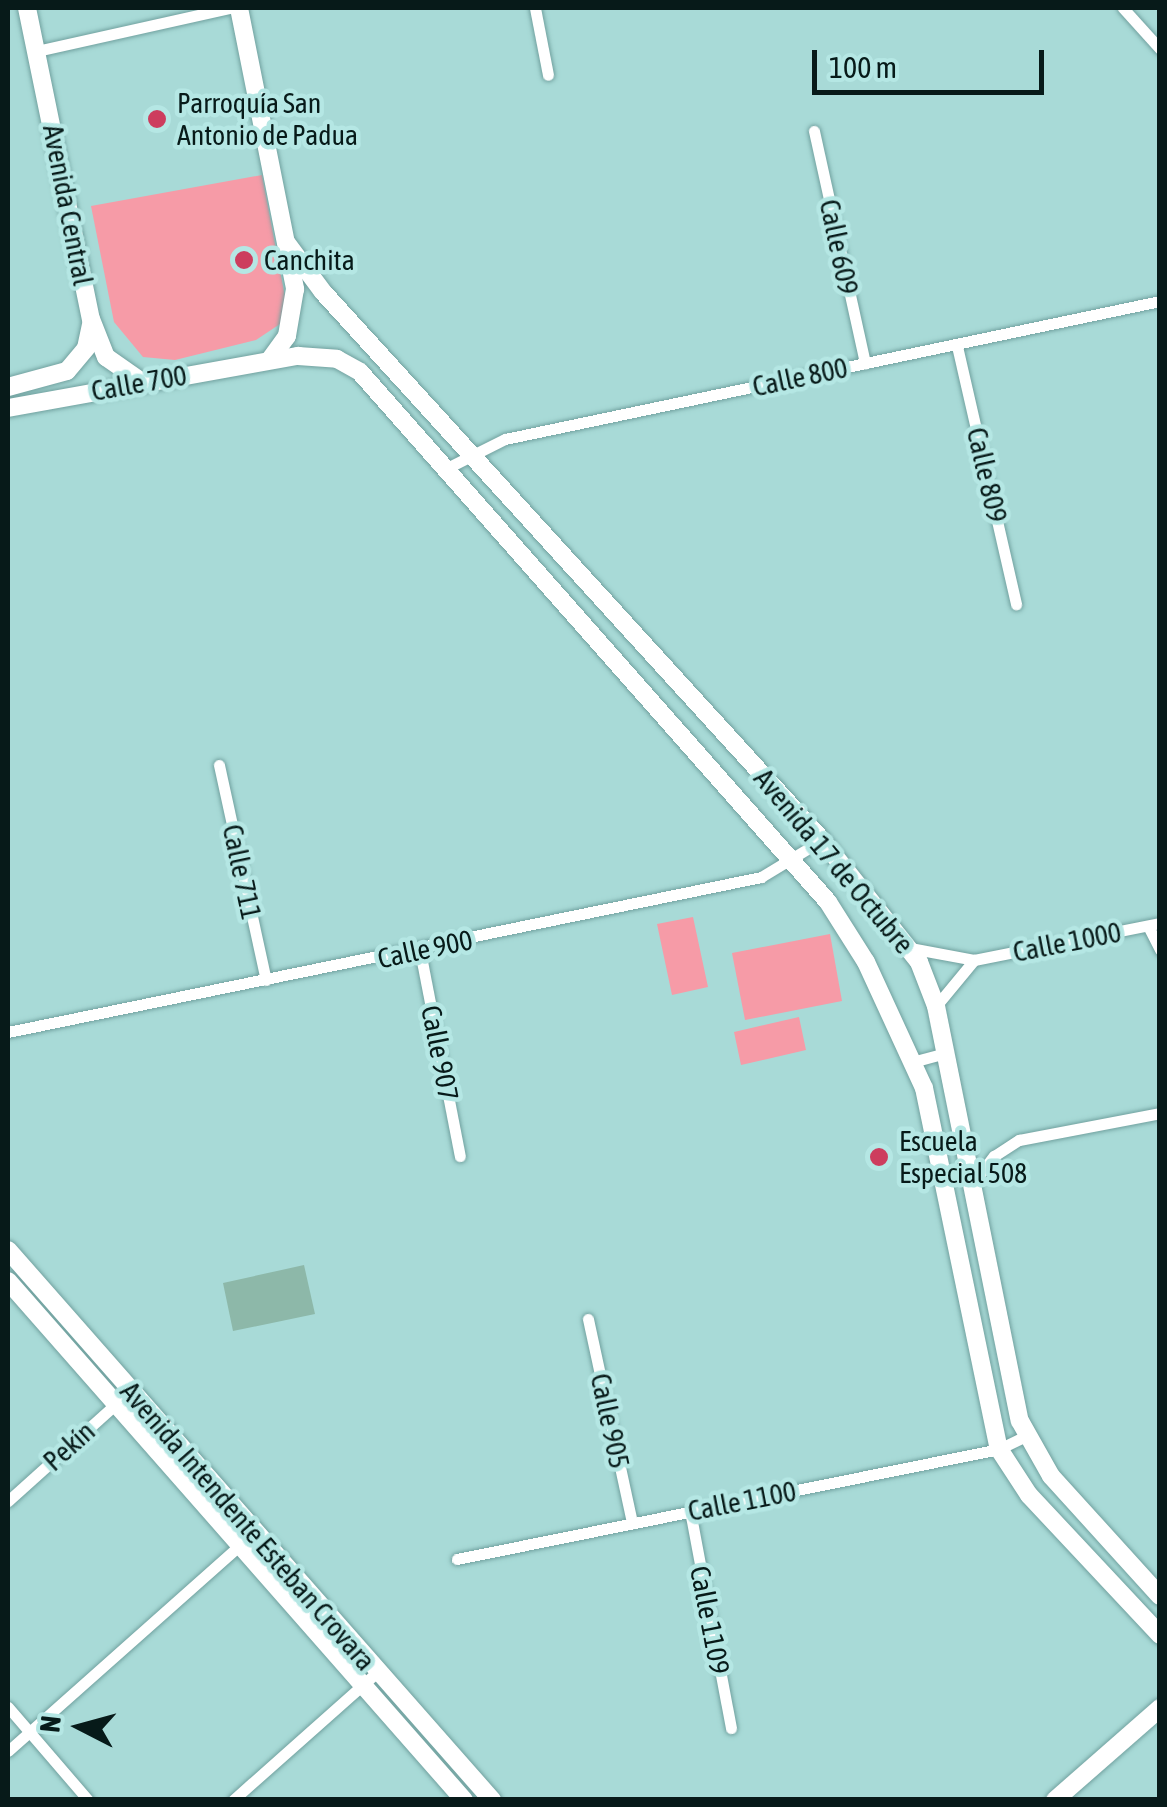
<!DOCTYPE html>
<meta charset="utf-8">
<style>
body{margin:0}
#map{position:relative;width:1167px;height:1807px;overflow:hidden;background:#a8dad7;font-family:"Asap Condensed",sans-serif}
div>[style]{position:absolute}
.green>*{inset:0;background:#f69ba7}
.building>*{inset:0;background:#8db8a9}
.roads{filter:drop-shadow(0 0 2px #71a19f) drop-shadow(0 0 2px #71a19f)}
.street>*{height:11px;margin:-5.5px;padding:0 5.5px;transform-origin:5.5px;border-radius:5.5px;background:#fff}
.secondary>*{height:18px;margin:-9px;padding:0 9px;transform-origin:9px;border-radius:9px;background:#fff}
.dots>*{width:28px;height:28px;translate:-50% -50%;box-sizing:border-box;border:5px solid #b5e7e4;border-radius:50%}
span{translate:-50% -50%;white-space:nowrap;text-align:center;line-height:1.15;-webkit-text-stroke:9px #b5e7e4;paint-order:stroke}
.poi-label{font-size:28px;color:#071a19}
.left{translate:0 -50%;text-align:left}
.street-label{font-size:28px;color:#071a19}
.frame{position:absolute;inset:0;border:10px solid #071a19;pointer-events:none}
.north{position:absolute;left:30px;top:1677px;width:100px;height:100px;-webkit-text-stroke:8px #b5e7e4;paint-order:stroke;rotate:276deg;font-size:28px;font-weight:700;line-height:40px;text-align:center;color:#071a19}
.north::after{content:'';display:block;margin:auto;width:35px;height:45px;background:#071a19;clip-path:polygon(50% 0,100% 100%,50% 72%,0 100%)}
.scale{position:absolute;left:812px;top:50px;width:232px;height:45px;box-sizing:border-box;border:5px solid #071a19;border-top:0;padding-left:12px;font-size:30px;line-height:35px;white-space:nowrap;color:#071a19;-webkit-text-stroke:8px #b5e7e4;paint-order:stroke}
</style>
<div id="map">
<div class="green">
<div style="clip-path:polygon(262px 175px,287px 307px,280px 324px,256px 340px,175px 360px,143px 357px,114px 322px,91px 206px)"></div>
<div style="clip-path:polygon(693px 917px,708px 987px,672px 995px,657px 924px)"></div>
<div style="clip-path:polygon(830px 934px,842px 1001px,745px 1020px,732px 953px)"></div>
<div style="clip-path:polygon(799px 1017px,806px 1050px,741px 1065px,734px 1032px)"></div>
</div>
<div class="building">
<div style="clip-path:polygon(304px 1265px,315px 1314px,233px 1331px,223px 1283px)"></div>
</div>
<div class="roads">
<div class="street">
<div style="left:535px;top:8px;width:68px;rotate:79deg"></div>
<div style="left:1123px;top:8px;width:55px;rotate:47.9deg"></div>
<div style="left:37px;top:51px;width:198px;rotate:-12.6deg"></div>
<div style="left:814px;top:131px;width:238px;rotate:77.6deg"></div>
<div style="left:957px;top:346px;width:265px;rotate:77.1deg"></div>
<div style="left:447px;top:468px;width:65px;rotate:-26.6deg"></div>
<div style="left:505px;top:439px;width:669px;rotate:-11.9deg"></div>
<div style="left:219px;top:765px;width:220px;rotate:77.7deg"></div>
<div style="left:1148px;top:926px;width:27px;rotate:63deg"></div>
<div style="left:910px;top:948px;width:65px;rotate:10.6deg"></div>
<div style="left:974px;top:960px;width:190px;rotate:-11.3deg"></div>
<div style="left:420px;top:951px;width:209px;rotate:79deg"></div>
<div style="left:936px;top:1006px;width:60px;rotate:-50.4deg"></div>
<div style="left:8px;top:1032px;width:769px;rotate:-11.63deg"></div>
<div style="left:761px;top:877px;width:71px;rotate:-31.2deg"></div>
<div style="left:916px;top:1061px;width:30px;rotate:-15deg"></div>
<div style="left:971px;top:1186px;width:38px;rotate:-53deg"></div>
<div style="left:994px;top:1156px;width:30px;rotate:-33deg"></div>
<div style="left:1019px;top:1140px;width:144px;rotate:-10.8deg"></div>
<div style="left:588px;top:1319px;width:209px;rotate:77.8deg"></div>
<div style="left:8px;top:1501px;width:164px;rotate:-42deg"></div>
<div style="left:690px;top:1511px;width:221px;rotate:79.3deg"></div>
<div style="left:457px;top:1559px;width:553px;rotate:-11.47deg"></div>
<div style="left:999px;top:1449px;width:30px;rotate:-26deg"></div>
<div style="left:8px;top:1707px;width:123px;rotate:49.3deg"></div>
<div style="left:8px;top:1751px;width:330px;rotate:-41.6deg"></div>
<div style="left:233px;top:1800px;width:193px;rotate:-41.6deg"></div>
</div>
<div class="secondary">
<div style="left:27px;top:8px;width:318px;rotate:78.4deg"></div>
<div style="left:91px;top:319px;width:41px;rotate:68.5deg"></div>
<div style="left:106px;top:357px;width:44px;rotate:34.8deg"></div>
<div style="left:239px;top:8px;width:287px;rotate:78.7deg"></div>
<div style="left:295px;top:289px;width:48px;rotate:99.7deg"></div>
<div style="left:287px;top:336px;width:29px;rotate:126deg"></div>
<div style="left:286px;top:242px;width:62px;rotate:53.5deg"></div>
<div style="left:323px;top:292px;width:741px;rotate:47.68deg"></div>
<div style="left:822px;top:840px;width:156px;rotate:51.5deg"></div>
<div style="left:919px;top:962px;width:47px;rotate:68.9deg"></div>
<div style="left:936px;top:1006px;width:423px;rotate:78.6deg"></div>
<div style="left:1020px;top:1421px;width:63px;rotate:60.6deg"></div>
<div style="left:1051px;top:1476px;width:162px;rotate:47.8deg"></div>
<div style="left:8px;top:387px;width:61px;rotate:-15.2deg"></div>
<div style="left:67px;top:371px;width:30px;rotate:-50deg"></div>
<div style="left:86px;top:348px;width:24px;rotate:-78deg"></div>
<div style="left:8px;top:408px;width:295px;rotate:-10.2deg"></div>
<div style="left:298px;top:356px;width:39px;rotate:4deg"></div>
<div style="left:337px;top:359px;width:26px;rotate:29deg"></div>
<div style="left:360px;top:372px;width:707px;rotate:48.55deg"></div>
<div style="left:828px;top:902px;width:71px;rotate:57.7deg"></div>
<div style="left:866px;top:962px;width:139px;rotate:65.3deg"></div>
<div style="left:924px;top:1088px;width:369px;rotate:78.3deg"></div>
<div style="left:999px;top:1449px;width:55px;rotate:56.9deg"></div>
<div style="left:1029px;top:1495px;width:192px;rotate:46.9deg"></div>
<div style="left:8px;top:1250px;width:733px;rotate:48.65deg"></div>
<div style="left:8px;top:1281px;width:691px;rotate:48.7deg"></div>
<div style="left:1055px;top:1800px;width:140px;rotate:-41.2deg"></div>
</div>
</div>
<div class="dots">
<div style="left:157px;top:119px;background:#cd3d5e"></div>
<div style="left:244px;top:260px;background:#cd3d5e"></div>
<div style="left:879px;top:1157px;background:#cd3d5e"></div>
</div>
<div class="poi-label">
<span class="left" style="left:177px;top:119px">Parroquía San<br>Antonio de Padua</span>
<span class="left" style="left:264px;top:260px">Canchita</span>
<span class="left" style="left:899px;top:1157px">Escuela<br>Especial 508</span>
</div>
<div class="street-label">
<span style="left:68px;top:205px;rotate:79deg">Avenida Central</span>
<span style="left:839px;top:247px;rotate:78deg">Calle 609</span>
<span style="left:800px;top:377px;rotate:-12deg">Calle 800</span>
<span style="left:139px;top:383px;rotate:-10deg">Calle 700</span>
<span style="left:987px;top:475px;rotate:77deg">Calle 809</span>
<span style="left:834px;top:861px;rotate:50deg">Avenida 17 de Octubre</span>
<span style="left:242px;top:872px;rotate:78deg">Calle 711</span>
<span style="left:1067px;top:942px;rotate:-11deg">Calle 1000</span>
<span style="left:425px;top:949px;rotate:-12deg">Calle 900</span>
<span style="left:440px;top:1053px;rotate:79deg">Calle 907</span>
<span style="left:610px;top:1421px;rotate:78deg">Calle 905</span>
<span style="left:69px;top:1446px;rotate:-42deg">Pekín</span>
<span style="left:742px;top:1501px;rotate:-11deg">Calle 1100</span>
<span style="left:248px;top:1526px;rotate:49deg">Avenida Intendente Esteban Crovara</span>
<span style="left:710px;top:1620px;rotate:79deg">Calle 1109</span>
</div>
<div class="frame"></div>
<div class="north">N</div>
<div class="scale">100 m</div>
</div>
